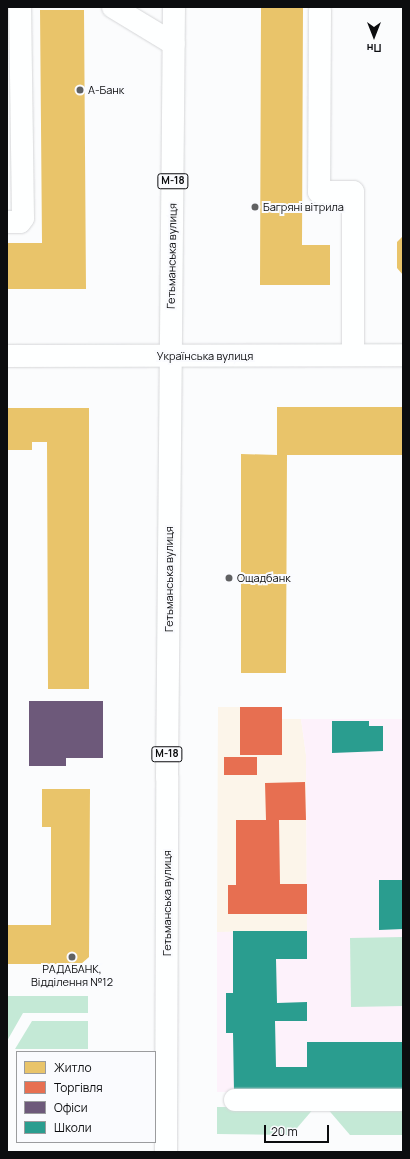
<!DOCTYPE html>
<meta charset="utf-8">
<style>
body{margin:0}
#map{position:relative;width:410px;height:1159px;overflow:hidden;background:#fbfcfd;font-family:Manrope,sans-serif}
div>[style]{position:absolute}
.commercial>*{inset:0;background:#fcf5ea}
.education>*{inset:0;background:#fdf2fb}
.green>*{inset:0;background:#c4e9d6}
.homes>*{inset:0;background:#e9c46a}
.shops>*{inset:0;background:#e76f51}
.offices>*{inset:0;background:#6d597a}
.schools>*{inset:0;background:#2a9d8f}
.roads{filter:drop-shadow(0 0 1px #d5d6d8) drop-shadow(0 0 1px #d5d6d8)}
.minor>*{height:22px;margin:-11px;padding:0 11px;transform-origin:11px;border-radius:11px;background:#feffff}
.highway>*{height:22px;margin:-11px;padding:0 11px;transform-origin:11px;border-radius:11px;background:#feffff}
.dots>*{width:11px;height:11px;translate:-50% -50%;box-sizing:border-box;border:2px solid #fafbfe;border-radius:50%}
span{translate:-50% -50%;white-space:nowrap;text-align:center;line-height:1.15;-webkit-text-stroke:4px #fafbfe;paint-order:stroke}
.shield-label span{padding:1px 3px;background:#fafbfe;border:1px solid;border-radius:3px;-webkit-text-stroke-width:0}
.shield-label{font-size:10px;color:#0c0d0f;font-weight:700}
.poi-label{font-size:11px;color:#0c0d0f}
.left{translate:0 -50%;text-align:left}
.street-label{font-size:11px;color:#0c0d0f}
.frame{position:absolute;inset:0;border:8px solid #0c0d0f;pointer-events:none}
.legend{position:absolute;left:16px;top:1051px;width:140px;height:92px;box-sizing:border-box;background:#fafbfe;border:1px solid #9b9c9e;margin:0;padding:5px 7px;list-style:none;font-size:12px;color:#0c0d0f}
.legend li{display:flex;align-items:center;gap:8px;height:20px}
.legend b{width:20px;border:1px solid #9b9c9e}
.north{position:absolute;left:354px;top:16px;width:40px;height:40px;-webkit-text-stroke:3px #fafbfe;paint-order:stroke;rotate:180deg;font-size:11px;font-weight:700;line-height:16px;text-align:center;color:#0c0d0f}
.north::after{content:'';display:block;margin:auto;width:14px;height:18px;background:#0c0d0f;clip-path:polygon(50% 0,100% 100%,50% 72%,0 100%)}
.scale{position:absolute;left:264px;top:1125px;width:65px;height:18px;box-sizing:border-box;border:2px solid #0c0d0f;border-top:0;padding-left:5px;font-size:12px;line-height:14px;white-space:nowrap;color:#0c0d0f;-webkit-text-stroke:3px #fafbfe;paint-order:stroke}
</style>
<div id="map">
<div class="commercial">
<div style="clip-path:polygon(218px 707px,282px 707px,282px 719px,301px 719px,306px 755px,307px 931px,217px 932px)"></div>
</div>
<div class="education">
<div style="clip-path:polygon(301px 719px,403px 719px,403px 1092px,217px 1092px,217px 932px,307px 931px,306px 755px)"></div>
</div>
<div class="green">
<div style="clip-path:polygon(403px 937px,403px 1006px,351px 1007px,350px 938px)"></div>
<div style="clip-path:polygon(7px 996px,88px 996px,88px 1013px,23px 1013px,7px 1041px)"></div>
<div style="clip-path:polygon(32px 1021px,88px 1021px,88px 1049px,15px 1049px)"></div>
<div style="clip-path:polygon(217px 1107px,315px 1107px,291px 1135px,217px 1134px)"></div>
<div style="clip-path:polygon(326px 1107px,403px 1108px,403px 1135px,350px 1135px)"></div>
</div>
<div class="homes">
<div style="clip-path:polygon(261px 7px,303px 7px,302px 245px,330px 245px,330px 285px,260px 285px)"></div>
<div style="clip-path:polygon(40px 10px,84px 10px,86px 289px,7px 289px,7px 243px,42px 243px)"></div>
<div style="clip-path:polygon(403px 236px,403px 275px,397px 268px,397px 242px)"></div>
<div style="clip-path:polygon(277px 407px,403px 407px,403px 455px,287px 455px,286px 673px,241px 673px,241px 454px,277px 455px)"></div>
<div style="clip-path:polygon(7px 408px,89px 408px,89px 689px,48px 689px,47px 442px,32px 442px,32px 450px,7px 450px)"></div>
<div style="clip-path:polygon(42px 789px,90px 789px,89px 957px,81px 964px,7px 964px,7px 925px,51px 925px,51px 827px,42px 827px)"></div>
</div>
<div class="shops">
<div style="clip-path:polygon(240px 707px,282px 707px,282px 755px,240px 755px)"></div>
<div style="clip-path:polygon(224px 757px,257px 757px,257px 775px,224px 775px)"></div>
<div style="clip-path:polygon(305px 782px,306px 820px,279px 820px,280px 884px,307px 884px,307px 914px,228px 914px,228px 885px,236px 885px,236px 820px,266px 820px,265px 783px)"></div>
</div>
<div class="offices">
<div style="clip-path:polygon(29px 701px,103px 701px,103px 758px,66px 758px,66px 766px,29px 766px)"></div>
</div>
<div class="schools">
<div style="clip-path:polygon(332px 721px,369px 721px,369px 726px,383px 726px,383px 751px,332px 753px)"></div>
<div style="clip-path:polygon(379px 880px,403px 880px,403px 929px,379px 930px)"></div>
<div style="clip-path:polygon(233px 931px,307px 931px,307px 959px,276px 959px,277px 1003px,307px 1002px,307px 1021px,275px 1021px,276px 1067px,307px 1067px,307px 1042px,403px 1042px,403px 1092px,234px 1092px,233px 1033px,226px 1033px,226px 993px,233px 993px)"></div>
</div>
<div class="roads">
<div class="minor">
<div style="left:113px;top:7px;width:71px;rotate:31.2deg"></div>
<div style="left:320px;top:11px;width:181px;rotate:90.3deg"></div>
<div style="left:319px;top:192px;width:34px"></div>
<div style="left:353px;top:192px;width:163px;rotate:90deg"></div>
<div style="left:7px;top:222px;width:13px"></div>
<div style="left:20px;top:222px;width:5px;rotate:-53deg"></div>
<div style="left:23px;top:218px;width:211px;rotate:-90.8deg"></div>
<div style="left:7px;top:356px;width:396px;rotate:-0.1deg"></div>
<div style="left:235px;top:1100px;width:168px"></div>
</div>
<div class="highway">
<div style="left:166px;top:1152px;width:375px;rotate:-89.8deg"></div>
<div style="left:167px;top:777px;width:770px;rotate:-89.48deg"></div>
</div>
</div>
<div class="dots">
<div style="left:80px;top:90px;background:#606162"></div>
<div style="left:255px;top:207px;background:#606162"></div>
<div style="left:229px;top:578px;background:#606162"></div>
<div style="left:72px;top:957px;background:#606162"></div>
</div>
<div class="shield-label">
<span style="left:173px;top:181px">М-18</span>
<span style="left:167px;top:754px">М-18</span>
</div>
<div class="poi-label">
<span class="left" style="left:88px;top:90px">А-Банк</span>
<span class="left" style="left:263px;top:207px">Багряні вітрила</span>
<span class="left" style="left:237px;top:578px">Ощадбанк</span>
<span style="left:72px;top:976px">РАДАБАНК,<br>Відділення №12</span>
</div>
<div class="street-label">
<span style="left:172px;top:256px;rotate:-89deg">Гетьманська вулиця</span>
<span style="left:205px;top:356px">Українська вулиця</span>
<span style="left:169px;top:579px;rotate:-90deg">Гетьманська вулиця</span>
<span style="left:167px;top:903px;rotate:-90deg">Гетьманська вулиця</span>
</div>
<div class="frame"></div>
<ul class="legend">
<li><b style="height:11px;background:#e9c46a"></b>Житло</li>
<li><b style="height:11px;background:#e76f51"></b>Торгівля</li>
<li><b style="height:11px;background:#6d597a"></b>Офіси</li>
<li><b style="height:11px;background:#2a9d8f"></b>Школи</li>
</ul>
<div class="north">Пн</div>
<div class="scale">20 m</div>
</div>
